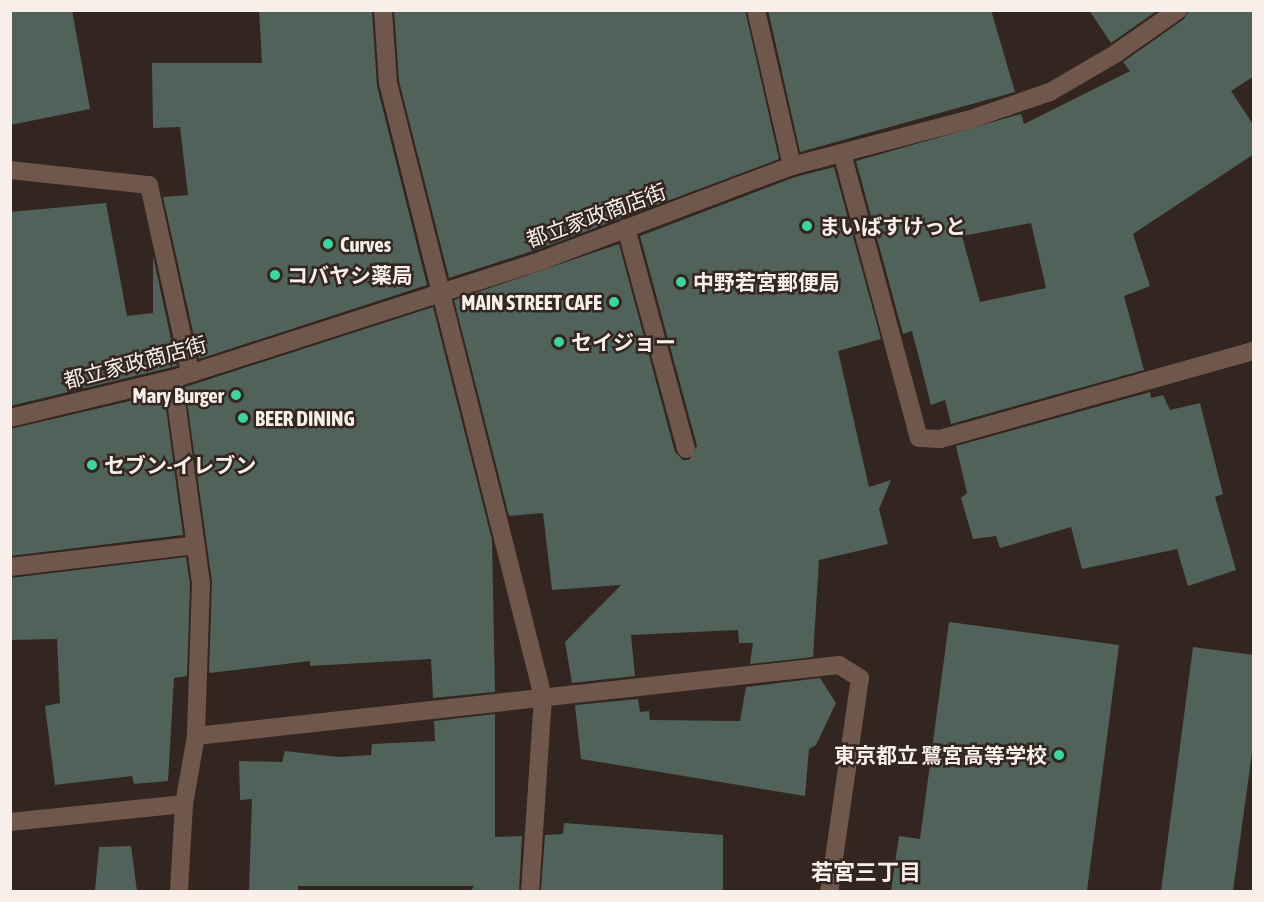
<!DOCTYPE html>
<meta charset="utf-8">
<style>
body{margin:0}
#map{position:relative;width:1264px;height:902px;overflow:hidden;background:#33251f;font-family:"Asap Condensed","Noto Sans JP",sans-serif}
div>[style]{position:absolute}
.building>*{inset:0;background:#51625a}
.minor>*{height:18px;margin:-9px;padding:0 9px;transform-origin:9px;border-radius:9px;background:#70574c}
.dots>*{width:16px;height:16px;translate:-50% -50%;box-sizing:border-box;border:3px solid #33251f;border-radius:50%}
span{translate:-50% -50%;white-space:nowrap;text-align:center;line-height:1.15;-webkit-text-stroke:5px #33251f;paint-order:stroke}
.street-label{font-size:21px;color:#f8eeea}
.poi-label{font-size:21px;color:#f8eeea;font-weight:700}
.left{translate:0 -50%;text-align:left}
.right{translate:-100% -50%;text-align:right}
.neighbourhood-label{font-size:22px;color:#f8eeea;font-weight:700}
.frame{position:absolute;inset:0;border:12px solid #f8eeea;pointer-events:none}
</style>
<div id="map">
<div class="building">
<div style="clip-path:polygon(10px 10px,72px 10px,90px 109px,10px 125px)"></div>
<div style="clip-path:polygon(259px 10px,372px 10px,377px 86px,427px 285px,199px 359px,163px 197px,188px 195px,180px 127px,153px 128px,152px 63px,262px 63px)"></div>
<div style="clip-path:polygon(394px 10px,745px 10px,779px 159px,539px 249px,449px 278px,399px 81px)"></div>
<div style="clip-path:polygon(768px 10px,991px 10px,1015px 92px,800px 152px)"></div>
<div style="clip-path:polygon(1089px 10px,1158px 10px,1111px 43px)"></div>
<div style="clip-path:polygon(evenodd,1189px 10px,1254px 10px,1254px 76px,1231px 91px,1254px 126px,1254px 154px,1133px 234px,1150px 286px,1124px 296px,1144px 370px,951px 424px,945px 400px,931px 405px,912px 331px,903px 334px,856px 161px,1021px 114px,1024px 124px,1130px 71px,1123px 62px,1184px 19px,1189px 10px,1031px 223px,1046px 288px,980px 302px,962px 236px,1031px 223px)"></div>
<div style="clip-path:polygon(834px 167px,881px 339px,838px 351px,869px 487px,891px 480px,879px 509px,888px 544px,819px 560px,813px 657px,750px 664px,753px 643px,739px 643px,738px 630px,631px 635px,635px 676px,572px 683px,565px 642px,621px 585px,552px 590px,543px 513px,509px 516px,454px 300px,619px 244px,675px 452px,683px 460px,689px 460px,697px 446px,640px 236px,795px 177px)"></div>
<div style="clip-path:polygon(106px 203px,127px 316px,153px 313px,153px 256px,177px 366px,10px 406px,10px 212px)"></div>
<div style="clip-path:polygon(433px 307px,492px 540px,495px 692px,433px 698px,431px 659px,310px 666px,310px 661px,209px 673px,212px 582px,185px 387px)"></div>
<div style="clip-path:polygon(1150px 392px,1151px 398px,1163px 395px,1170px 410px,1200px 403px,1223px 494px,1215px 497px,1236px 570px,1188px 586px,1177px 549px,1082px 569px,1071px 527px,1000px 548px,996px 536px,973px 539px,961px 498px,967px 493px,956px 446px)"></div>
<div style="clip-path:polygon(164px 393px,183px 535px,10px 556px,10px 429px)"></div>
<div style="clip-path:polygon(186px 557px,190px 584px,187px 676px,174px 678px,168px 781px,134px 784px,132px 776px,55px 785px,45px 706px,60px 703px,57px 639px,10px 640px,10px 578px)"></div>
<div style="clip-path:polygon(949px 622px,1119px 645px,1087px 891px,891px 891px,899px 836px,920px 839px)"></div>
<div style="clip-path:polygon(1193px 647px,1254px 655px,1254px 738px,1233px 891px,1161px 891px)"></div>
<div style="clip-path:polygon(820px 678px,836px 703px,816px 745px,809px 749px,805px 796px,581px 759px,575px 705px,638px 699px,640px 712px,649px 711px,650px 720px,740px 721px,746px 687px)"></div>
<div style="clip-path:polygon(495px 714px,495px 837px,522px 836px,519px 891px,471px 891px,474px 886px,298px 886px,298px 891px,249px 891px,252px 799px,240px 800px,239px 761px,282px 762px,285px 751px,338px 757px,371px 755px,372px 744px,435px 741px,434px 721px)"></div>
<div style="clip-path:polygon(564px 823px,723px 835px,723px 891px,541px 891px,545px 835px,563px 834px)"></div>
<div style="clip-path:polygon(131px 846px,137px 891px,95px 891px,99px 847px)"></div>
</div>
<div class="minor">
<div style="left:383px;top:10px;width:73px;rotate:86.1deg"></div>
<div style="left:388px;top:83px;width:633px;rotate:75.83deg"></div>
<div style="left:543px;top:697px;width:195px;rotate:93.8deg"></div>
<div style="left:756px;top:10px;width:160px;rotate:77deg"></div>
<div style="left:842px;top:153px;width:295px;rotate:74.9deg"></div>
<div style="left:919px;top:438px;width:21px;rotate:3deg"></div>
<div style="left:940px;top:439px;width:326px;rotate:-15.7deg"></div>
<div style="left:10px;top:170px;width:140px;rotate:6.2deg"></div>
<div style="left:149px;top:185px;width:191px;rotate:77.6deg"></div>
<div style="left:626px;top:228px;width:229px;rotate:74.8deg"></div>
<div style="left:173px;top:379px;width:206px;rotate:82.2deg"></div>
<div style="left:201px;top:583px;width:153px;rotate:91.9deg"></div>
<div style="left:196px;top:736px;width:69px;rotate:100deg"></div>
<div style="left:184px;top:804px;width:88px;rotate:93.3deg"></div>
<div style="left:10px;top:418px;width:168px;rotate:-13.5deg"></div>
<div style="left:173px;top:379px;width:389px;rotate:-17.8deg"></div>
<div style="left:543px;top:260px;width:266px;rotate:-20.7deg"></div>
<div style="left:792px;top:166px;width:185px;rotate:-14.7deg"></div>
<div style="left:971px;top:119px;width:83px;rotate:-18.9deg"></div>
<div style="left:1050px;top:92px;width:75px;rotate:-30.3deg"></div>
<div style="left:1115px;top:54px;width:77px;rotate:-34.9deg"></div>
<div style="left:10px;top:567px;width:187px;rotate:-6.7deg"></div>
<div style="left:196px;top:736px;width:647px;rotate:-6.3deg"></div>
<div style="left:839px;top:665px;width:25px;rotate:32deg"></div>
<div style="left:860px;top:678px;width:216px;rotate:98.2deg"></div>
<div style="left:10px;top:822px;width:175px;rotate:-5.9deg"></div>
</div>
<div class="dots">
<div style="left:807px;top:226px;background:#3ed4a2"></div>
<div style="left:328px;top:244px;background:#3ed4a2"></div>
<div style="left:275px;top:275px;background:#3ed4a2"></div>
<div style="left:681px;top:282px;background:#3ed4a2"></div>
<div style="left:614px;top:302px;background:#3ed4a2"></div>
<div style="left:559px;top:342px;background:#3ed4a2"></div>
<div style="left:236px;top:395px;background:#3ed4a2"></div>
<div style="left:243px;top:418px;background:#3ed4a2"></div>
<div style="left:92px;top:465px;background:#3ed4a2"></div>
<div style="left:1059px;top:755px;background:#3ed4a2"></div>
</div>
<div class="street-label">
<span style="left:596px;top:215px;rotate:-20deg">都立家政商店街</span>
<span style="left:135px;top:362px;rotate:-15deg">都立家政商店街</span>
</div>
<div class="poi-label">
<span class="left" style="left:819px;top:226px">まいばすけっと</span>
<span class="left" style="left:340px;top:244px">Curves</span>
<span class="left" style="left:287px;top:275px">コバヤシ薬局</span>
<span class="left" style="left:693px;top:282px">中野若宮郵便局</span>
<span class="right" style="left:602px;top:302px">MAIN STREET CAFE</span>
<span class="left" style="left:571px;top:342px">セイジョー</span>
<span class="right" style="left:224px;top:395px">Mary Burger</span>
<span class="left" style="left:255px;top:418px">BEER DINING</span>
<span class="left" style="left:104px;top:465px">セブン-イレブン</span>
<span class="right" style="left:1047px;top:755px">東京都立 鷺宮高等学校</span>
</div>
<div class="neighbourhood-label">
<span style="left:866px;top:873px">若宮三丁目</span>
</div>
<div class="frame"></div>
</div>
